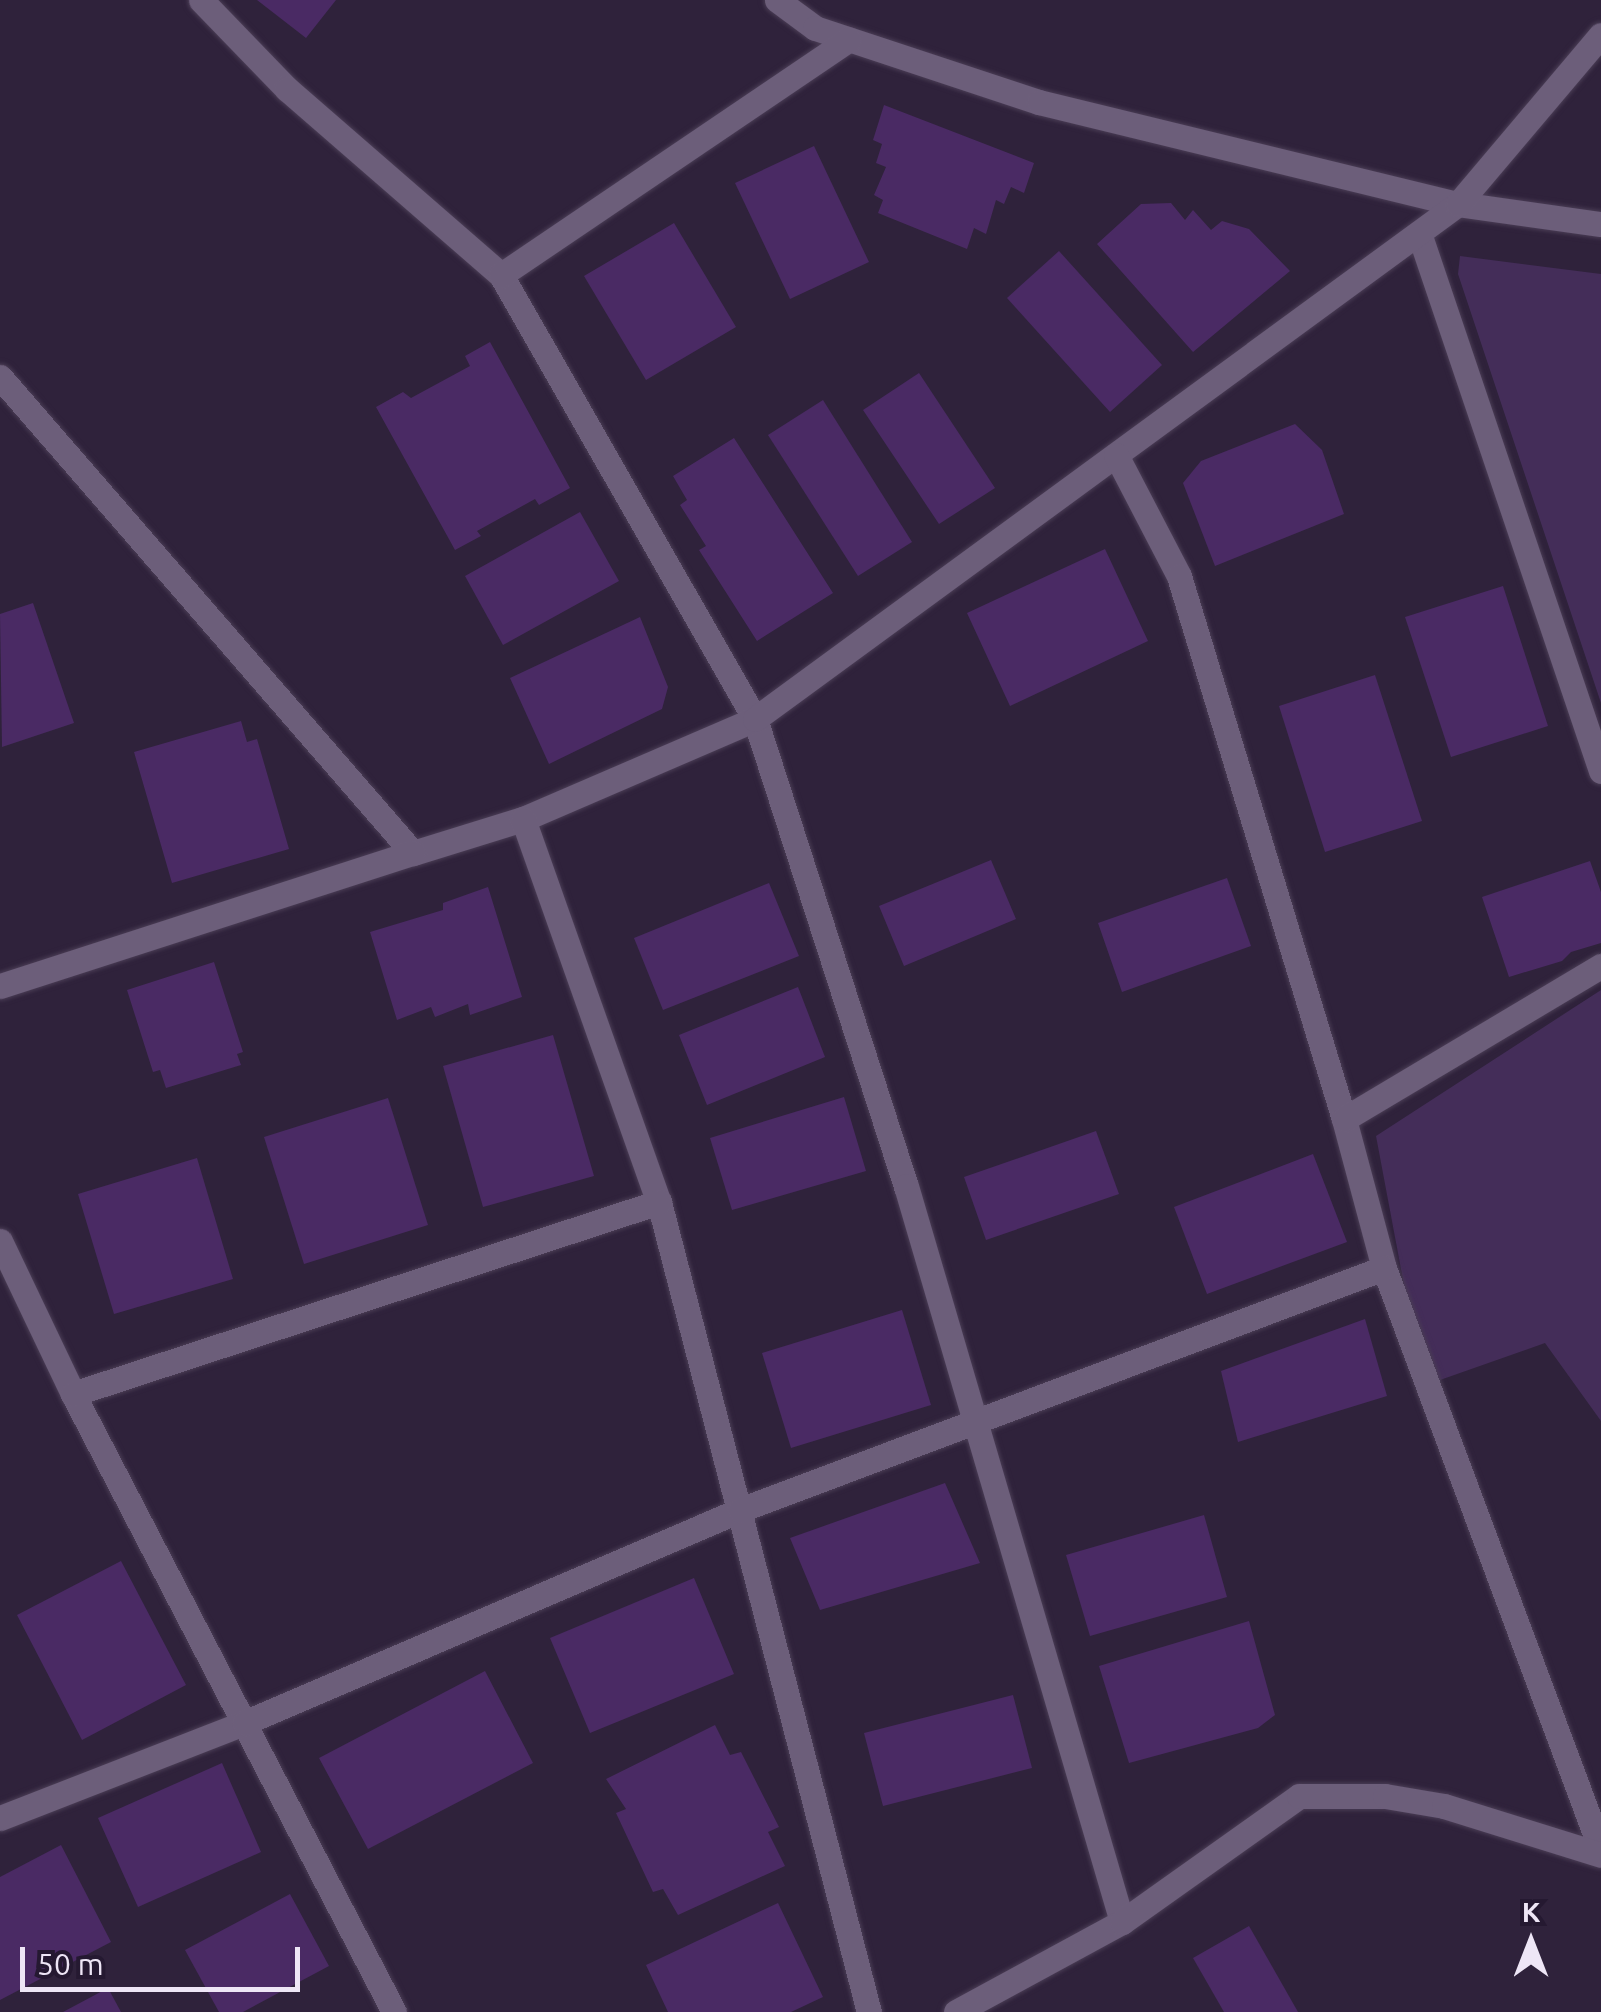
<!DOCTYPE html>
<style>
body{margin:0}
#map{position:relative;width:1601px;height:2012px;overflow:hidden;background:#2f223b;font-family:Ubuntu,sans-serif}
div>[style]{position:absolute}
.green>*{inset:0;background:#442d59}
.building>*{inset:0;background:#4a2a64}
.roads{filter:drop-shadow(0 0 2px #4a3d55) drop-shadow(0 0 2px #4a3d55)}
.minor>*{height:25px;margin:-12.5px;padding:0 12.5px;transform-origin:12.5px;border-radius:12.5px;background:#6c5e7a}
span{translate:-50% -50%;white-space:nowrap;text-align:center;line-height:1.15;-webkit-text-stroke:9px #251931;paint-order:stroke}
.north{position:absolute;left:1481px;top:1892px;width:100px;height:100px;-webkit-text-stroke:8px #251931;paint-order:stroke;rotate:0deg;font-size:28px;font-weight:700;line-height:40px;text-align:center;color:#eee6f6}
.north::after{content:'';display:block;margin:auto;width:35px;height:45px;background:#eee6f6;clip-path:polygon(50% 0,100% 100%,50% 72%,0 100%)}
.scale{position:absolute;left:20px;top:1947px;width:280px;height:45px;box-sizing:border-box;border:5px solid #eee6f6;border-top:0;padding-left:12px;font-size:30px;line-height:35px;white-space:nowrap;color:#eee6f6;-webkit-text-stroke:8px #251931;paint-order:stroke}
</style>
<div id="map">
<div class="green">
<div style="clip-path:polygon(1460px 256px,1601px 274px,1601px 703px,1458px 274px)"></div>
<div style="clip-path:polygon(1601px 990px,1601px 1421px,1545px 1343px,1423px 1386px,1376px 1136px)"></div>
</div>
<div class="building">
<div style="clip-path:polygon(257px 0,336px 0,306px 38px)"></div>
<div style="clip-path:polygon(884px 105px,1034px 163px,1024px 193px,1011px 187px,1004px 204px,996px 200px,986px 234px,974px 228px,967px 249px,878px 213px,883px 200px,874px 195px,886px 167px,876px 163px,882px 144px,873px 140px)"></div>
<div style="clip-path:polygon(814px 146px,869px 262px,790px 299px,735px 183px)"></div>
<div style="clip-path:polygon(1171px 203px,1185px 220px,1193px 210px,1211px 230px,1222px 221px,1249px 229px,1290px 271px,1193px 352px,1097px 244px,1141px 204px)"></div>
<div style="clip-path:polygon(674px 223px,736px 327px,646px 380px,584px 276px)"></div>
<div style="clip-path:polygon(1059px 251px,1162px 365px,1110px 412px,1007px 298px)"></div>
<div style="clip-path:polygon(490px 342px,570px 488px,539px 505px,535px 499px,477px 531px,481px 536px,455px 550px,376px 407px,403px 392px,411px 398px,470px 366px,465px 356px)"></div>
<div style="clip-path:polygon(919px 373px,995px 488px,939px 524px,863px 410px)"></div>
<div style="clip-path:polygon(823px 400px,912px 542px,858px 576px,768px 435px)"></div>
<div style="clip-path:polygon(1295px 424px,1322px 450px,1344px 514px,1215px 566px,1183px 483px,1201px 461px)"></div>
<div style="clip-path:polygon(734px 438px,833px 593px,757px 641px,699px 550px,706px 546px,680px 505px,687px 500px,673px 476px)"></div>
<div style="clip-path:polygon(580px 512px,619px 581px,503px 645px,465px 576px)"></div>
<div style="clip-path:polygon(1105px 549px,1148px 641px,1010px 706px,967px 613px)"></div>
<div style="clip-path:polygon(1503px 586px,1548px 726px,1451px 757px,1405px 617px)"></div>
<div style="clip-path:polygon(33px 603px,74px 723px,2px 747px,0 614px)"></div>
<div style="clip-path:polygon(640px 617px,668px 687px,662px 709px,549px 764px,510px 678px)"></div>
<div style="clip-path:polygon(1375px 675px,1422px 821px,1325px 852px,1279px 706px)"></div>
<div style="clip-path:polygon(241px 721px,247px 742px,257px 739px,289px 849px,172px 883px,134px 752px)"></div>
<div style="clip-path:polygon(991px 860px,1016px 919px,904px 966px,879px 906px)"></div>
<div style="clip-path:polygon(1590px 861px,1601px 892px,1601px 943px,1571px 952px,1562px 961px,1509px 977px,1482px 897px)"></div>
<div style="clip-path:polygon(1227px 878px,1251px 946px,1122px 992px,1098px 923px)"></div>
<div style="clip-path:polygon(769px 883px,799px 956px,663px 1010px,634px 938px)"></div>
<div style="clip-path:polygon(488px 887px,522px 997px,470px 1015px,468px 1004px,435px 1017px,431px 1007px,397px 1020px,370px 932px,443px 910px,443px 903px)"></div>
<div style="clip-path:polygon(214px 962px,243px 1052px,237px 1054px,241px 1065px,166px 1088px,160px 1070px,153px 1072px,127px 990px)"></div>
<div style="clip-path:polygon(798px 987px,825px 1057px,707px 1105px,679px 1035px)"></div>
<div style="clip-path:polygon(553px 1035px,594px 1176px,483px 1207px,443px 1066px)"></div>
<div style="clip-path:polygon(844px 1097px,866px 1171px,732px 1210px,710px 1138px)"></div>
<div style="clip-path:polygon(388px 1098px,428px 1225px,304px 1264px,264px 1137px)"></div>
<div style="clip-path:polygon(1096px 1131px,1119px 1194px,986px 1240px,964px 1177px)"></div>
<div style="clip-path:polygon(1313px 1154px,1347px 1242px,1207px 1294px,1174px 1207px)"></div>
<div style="clip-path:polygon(197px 1158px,233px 1279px,114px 1314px,78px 1194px)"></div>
<div style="clip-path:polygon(902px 1310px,931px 1405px,791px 1448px,762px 1353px)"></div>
<div style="clip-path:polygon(1365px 1319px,1387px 1396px,1238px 1442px,1221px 1371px)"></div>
<div style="clip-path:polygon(945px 1483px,980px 1563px,820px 1610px,790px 1538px)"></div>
<div style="clip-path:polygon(1204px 1515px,1227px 1597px,1090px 1636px,1066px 1555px)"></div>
<div style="clip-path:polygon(121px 1561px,186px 1685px,82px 1740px,17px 1615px)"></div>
<div style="clip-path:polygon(694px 1578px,734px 1674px,590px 1733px,550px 1638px)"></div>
<div style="clip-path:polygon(1249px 1621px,1275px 1715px,1258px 1728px,1129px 1763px,1099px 1666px)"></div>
<div style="clip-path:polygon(485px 1671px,533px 1763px,368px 1849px,319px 1758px)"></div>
<div style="clip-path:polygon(1013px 1695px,1032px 1768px,883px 1806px,864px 1733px)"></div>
<div style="clip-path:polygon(715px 1725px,730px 1755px,741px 1752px,779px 1827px,768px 1832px,785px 1866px,678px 1915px,663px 1889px,653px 1892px,616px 1813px,626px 1809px,606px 1779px)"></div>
<div style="clip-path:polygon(222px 1763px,261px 1852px,138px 1907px,98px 1818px)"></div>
<div style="clip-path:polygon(61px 1845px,111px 1942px,0 2000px,0 1877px)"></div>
<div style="clip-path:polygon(290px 1894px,329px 1966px,243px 2012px,219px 2012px,185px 1950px)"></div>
<div style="clip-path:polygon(778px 1903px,823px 1997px,791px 2012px,668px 2012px,646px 1965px)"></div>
<div style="clip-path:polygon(1249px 1926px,1298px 2012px,1224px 2012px,1193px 1958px)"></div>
<div style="clip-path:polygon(108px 1988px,121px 2012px,63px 2012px)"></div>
</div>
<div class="roads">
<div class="minor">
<div style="left:201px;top:0;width:124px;rotate:46deg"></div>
<div style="left:287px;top:89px;width:284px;rotate:41deg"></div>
<div style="left:501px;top:275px;width:512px;rotate:60.23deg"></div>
<div style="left:755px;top:719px;width:491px;rotate:72.1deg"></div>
<div style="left:906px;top:1186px;width:767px;rotate:73.64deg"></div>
<div style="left:777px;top:0;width:47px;rotate:36.4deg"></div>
<div style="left:815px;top:28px;width:236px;rotate:18.3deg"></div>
<div style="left:1039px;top:102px;width:431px;rotate:13.7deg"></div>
<div style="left:1458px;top:204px;width:144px;rotate:8deg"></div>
<div style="left:1419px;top:233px;width:568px;rotate:71.31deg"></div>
<div style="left:501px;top:275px;width:420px;rotate:-34.1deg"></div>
<div style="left:0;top:377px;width:630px;rotate:49.05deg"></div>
<div style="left:413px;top:853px;width:115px;rotate:-17.2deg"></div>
<div style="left:523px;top:819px;width:253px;rotate:-23.3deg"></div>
<div style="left:755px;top:719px;width:871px;rotate:-36.23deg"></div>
<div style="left:1458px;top:204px;width:221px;rotate:-49.8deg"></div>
<div style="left:1116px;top:455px;width:136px;rotate:62.5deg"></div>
<div style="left:1179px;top:576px;width:568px;rotate:73.1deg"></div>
<div style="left:1344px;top:1119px;width:154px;rotate:75deg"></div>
<div style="left:1384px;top:1268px;width:621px;rotate:69.55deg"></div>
<div style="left:523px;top:819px;width:406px;rotate:70.5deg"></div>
<div style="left:659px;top:1202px;width:837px;rotate:75.47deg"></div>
<div style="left:0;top:986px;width:434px;rotate:-17.9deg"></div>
<div style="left:1344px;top:1119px;width:299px;rotate:-30.8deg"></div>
<div style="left:0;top:1241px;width:170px;rotate:64.5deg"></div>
<div style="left:73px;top:1394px;width:696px;rotate:62.55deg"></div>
<div style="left:73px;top:1394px;width:617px;rotate:-18.14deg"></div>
<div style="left:0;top:1818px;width:262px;rotate:-21.3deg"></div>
<div style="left:244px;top:1723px;width:540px;rotate:-23.24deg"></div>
<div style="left:740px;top:1510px;width:688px;rotate:-20.6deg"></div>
<div style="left:956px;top:2012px;width:189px;rotate:-28.5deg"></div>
<div style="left:1122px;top:1922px;width:217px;rotate:-35.4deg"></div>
<div style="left:1299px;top:1796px;width:86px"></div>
<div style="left:1385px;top:1796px;width:60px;rotate:9.6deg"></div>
<div style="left:1444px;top:1806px;width:164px;rotate:17.3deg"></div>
</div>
</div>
<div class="north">K</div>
<div class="scale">50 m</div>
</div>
